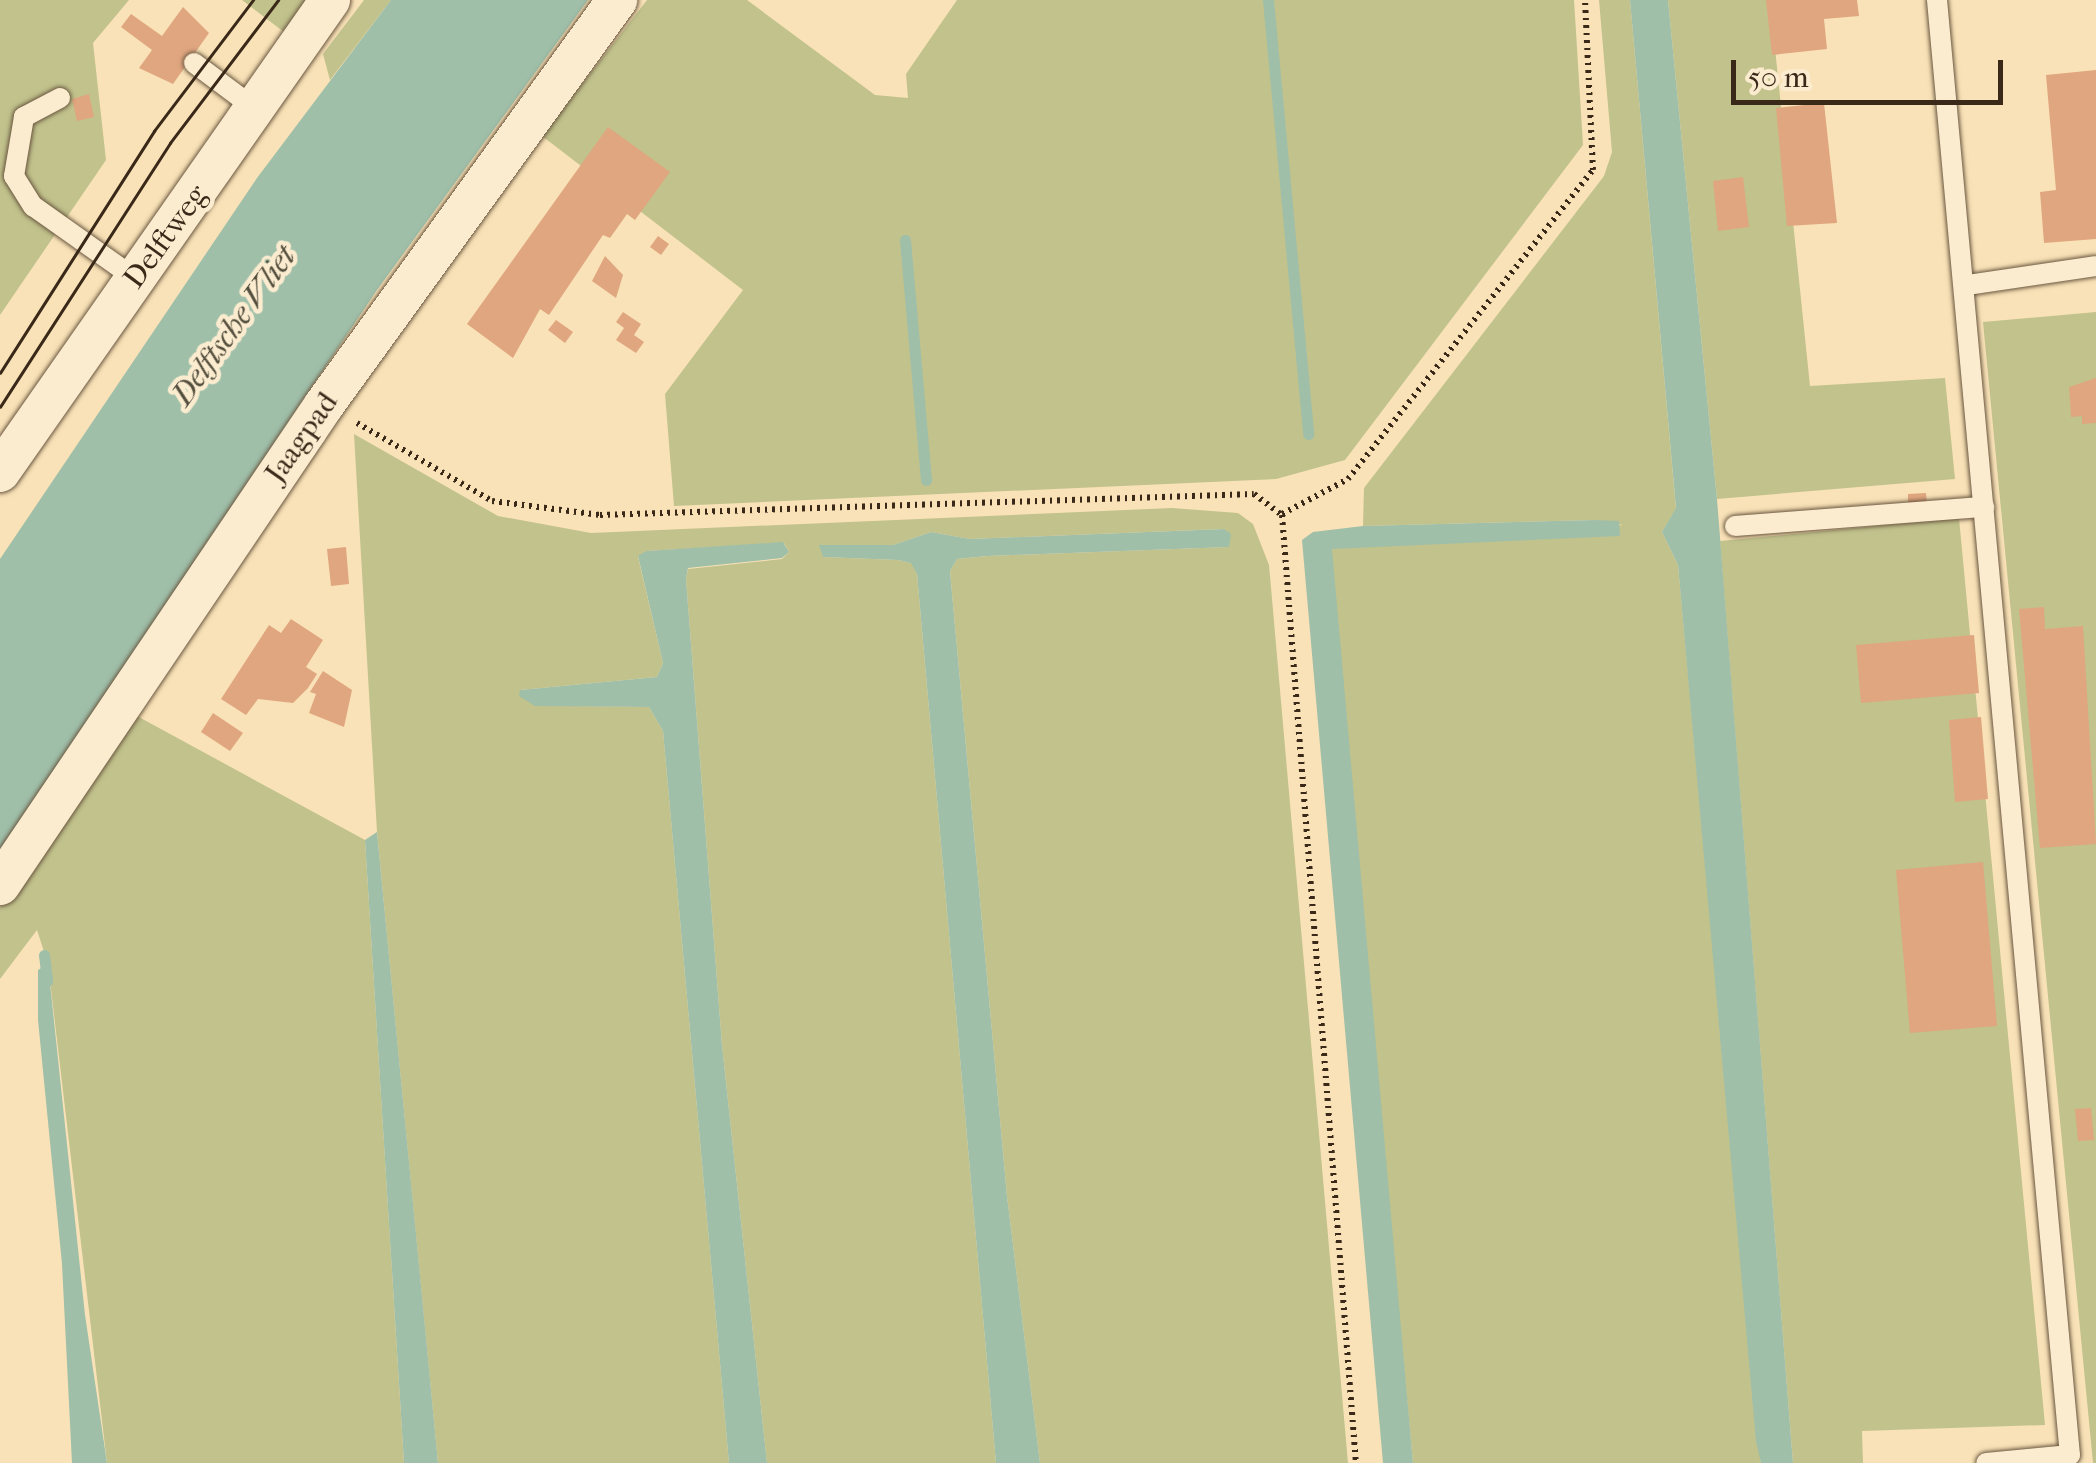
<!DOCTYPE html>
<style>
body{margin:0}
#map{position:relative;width:2096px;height:1463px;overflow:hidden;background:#f9e2b7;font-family:"IM FELL French Canon",serif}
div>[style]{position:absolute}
.green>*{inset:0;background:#c1c28c}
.water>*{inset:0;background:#9fbfa9}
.stream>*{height:11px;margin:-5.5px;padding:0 5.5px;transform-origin:5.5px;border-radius:5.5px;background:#9fbfa9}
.building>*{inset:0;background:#e0a67f}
.path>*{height:6px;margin-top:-3px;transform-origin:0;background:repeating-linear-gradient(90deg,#3a2919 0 2.5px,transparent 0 7.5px)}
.roads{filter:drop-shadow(0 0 2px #6a5740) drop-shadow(0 0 2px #6a5740)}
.service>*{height:20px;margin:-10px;padding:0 10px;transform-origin:10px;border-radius:10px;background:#fbecd0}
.minor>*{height:40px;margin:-20px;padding:0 20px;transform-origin:20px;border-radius:20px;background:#fbecd0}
.tram>*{height:2.5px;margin:-1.25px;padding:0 1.25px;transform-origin:1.25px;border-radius:1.25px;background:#3a2919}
span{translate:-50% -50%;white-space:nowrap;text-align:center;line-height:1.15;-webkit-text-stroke:9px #fbecd0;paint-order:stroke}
.street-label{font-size:30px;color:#3a2919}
.water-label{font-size:32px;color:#534e3d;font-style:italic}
.scale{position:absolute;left:1731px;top:60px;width:272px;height:45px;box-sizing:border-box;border:5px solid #3a2919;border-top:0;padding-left:12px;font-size:30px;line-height:35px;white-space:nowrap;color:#3a2919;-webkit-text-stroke:8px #fbecd0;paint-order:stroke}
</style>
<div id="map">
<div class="green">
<div style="clip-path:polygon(0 0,129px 0,93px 43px,106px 160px,0 315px)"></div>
<div style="clip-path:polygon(242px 0,307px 0,284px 32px)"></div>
<div style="clip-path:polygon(364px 0,391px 0,330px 80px,323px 54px)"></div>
<div style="clip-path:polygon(647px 0,747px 0,875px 95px,908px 98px,906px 74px,957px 0,1574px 0,1583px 145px,1345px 460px,1276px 479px,674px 506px,665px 394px,743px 290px,542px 136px)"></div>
<div style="clip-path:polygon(1599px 0,1630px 0,1676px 509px,1662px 532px,1678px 565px,1761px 1463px,1413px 1463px,1329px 568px,1332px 548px,1623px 525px,1593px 520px,1363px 526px,1364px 488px,1604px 176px,1612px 152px)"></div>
<div style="clip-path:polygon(1668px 0,1770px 0,1810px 386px,1945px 378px,1955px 479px,1717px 499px)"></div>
<div style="clip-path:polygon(2096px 312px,2096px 1463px,2093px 1463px,1983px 322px)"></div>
<div style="clip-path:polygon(354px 434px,498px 516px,591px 533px,1172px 508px,1238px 513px,1253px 524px,1269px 565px,1348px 1463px,1040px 1463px,1007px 1196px,950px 571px,957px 559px,987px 556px,1228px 547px,1223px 529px,970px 539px,931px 532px,893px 545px,820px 545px,823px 557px,898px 560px,912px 563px,917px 574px,996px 1463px,767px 1463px,722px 1045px,686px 579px,688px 569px,782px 559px,789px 552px,784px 543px,646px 551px,638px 557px,663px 663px,657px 677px,520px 690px,573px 706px,649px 707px,663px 731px,729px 1463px,438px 1463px,377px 832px)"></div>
<div style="clip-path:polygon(1959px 518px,2045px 1425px,1862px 1431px,1863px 1463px,1793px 1463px,1720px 541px)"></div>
<div style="clip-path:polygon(137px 716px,365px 840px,404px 1463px,107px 1463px,48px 964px,37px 930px,0 979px,0 907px)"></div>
</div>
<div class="water">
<div style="clip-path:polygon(391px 0,588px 0,377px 290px,0 850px,0 559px,257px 178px)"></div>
<div style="clip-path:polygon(1630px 0,1668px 0,1717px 499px,1793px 1463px,1761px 1463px,1756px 1441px,1678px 565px,1662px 532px,1676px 508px)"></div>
<div style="clip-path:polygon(1593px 520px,1619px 521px,1620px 536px,1332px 549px,1413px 1463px,1383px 1463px,1302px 540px,1313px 532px,1363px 526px)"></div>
<div style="clip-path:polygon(1224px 529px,1231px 534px,1229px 547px,987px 556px,957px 559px,950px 571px,1007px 1196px,1040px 1463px,996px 1463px,917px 574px,911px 563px,898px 560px,823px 557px,819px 545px,893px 545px,931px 532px,970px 539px)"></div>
<div style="clip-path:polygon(783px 542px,789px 552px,782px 558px,688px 568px,686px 579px,722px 1045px,767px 1463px,729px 1463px,663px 731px,649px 707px,535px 706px,519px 696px,520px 690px,657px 677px,663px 663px,638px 556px,646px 551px)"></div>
<div style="clip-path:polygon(377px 832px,425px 1327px,438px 1463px,404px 1463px,365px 840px)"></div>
<div style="clip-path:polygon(48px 964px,85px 1315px,107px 1463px,72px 1463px,62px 1264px,38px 1020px,38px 970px)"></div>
</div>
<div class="stream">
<div style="left:1268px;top:0;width:436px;rotate:84.7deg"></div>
<div style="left:905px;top:240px;width:241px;rotate:85deg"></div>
<div style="left:44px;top:955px;width:26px;rotate:83deg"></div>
</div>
<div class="building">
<div style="clip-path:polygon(1766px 0,1857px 0,1859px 16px,1824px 19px,1827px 49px,1772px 55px)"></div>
<div style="clip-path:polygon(183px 7px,209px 33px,173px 84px,139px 68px,152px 50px,121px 27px,131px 14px,162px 36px)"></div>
<div style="clip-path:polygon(2096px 70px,2096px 239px,2044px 243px,2040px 192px,2056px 190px,2046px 75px)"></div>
<div style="clip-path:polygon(89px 94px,94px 117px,77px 121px,72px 99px)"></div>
<div style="clip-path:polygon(1824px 103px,1837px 223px,1787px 226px,1776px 108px)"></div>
<div style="clip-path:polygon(608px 127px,670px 172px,635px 220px,627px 214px,610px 238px,603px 235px,549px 315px,540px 309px,513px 358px,467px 324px)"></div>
<div style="clip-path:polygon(1743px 177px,1749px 227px,1718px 231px,1713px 181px)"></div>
<div style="clip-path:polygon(658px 236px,669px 244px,661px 255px,650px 247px)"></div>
<div style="clip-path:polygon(605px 256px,623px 275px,616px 298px,592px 281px)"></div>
<div style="clip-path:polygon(623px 312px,641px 324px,634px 335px,644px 342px,636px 353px,616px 340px,624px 328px,616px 322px)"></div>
<div style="clip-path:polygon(556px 320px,573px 332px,565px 343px,548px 330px)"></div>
<div style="clip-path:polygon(2096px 378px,2096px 423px,2082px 424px,2082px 416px,2071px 417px,2069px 387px)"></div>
<div style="clip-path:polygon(1926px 493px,1927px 505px,1908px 507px,1908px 494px)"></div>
<div style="clip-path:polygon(346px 547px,349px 584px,331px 586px,327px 549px)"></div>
<div style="clip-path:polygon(2044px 607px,2045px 629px,2083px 626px,2096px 844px,2040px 848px,2019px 609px)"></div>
<div style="clip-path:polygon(291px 619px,323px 640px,306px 667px,317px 674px,308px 688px,293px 703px,258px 699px,246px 715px,221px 699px,269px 625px,281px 633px)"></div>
<div style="clip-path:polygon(1974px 635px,1979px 693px,1861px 703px,1856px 645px)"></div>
<div style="clip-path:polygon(323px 671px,352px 690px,344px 727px,309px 713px,316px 694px,310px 692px)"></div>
<div style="clip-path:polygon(213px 713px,243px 733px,230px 751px,201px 732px)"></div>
<div style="clip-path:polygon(1981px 717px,1988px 799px,1955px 802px,1949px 720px)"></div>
<div style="clip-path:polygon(1983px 862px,1997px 1026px,1910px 1033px,1896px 870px)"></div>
<div style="clip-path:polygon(2091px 1108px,2094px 1140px,2078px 1141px,2075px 1109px)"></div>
</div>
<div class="path">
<div style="left:357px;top:423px;width:156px;rotate:30deg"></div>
<div style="left:492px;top:501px;width:109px;rotate:7.4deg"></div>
<div style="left:600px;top:515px;width:654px;rotate:-1.84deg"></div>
<div style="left:1254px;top:494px;width:35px;rotate:37deg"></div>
<div style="left:1282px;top:514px;width:75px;rotate:-27.9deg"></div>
<div style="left:1348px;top:479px;width:394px;rotate:-51.6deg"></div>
<div style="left:1593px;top:170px;width:170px;rotate:-92.7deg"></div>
<div style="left:1282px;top:515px;width:951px;rotate:85.54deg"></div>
</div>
<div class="roads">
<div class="service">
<div style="left:1937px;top:0;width:1461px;rotate:84.78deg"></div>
<div style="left:2070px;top:1455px;width:84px;rotate:174.6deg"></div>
<div style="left:194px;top:63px;width:79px;rotate:36.7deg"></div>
<div style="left:60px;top:98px;width:41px;rotate:152.2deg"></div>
<div style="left:24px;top:117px;width:60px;rotate:99.6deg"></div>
<div style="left:14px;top:176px;width:36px;rotate:58deg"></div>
<div style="left:33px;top:206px;width:126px;rotate:35.3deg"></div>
<div style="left:1968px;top:285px;width:129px;rotate:-8.4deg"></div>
<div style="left:1735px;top:526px;width:250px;rotate:-4.4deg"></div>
</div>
<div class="minor">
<div style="left:0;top:472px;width:576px;rotate:-55.04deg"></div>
<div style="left:0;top:885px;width:579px;rotate:-55.98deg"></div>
<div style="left:324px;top:405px;width:500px;rotate:-54.1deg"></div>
</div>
</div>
<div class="tram">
<div style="left:0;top:373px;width:287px;rotate:-57.5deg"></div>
<div style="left:154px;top:131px;width:164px;rotate:-52.9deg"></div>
<div style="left:0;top:407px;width:314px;rotate:-57.2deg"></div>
<div style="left:170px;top:143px;width:179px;rotate:-52.9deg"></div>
</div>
<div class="street-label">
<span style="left:166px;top:237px;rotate:-54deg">Delftweg</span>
<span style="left:302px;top:438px;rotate:-55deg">Jaagpad</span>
</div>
<div class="water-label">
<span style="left:234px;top:326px;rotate:-54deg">Delftsche Vliet</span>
</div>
<div class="scale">50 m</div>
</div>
